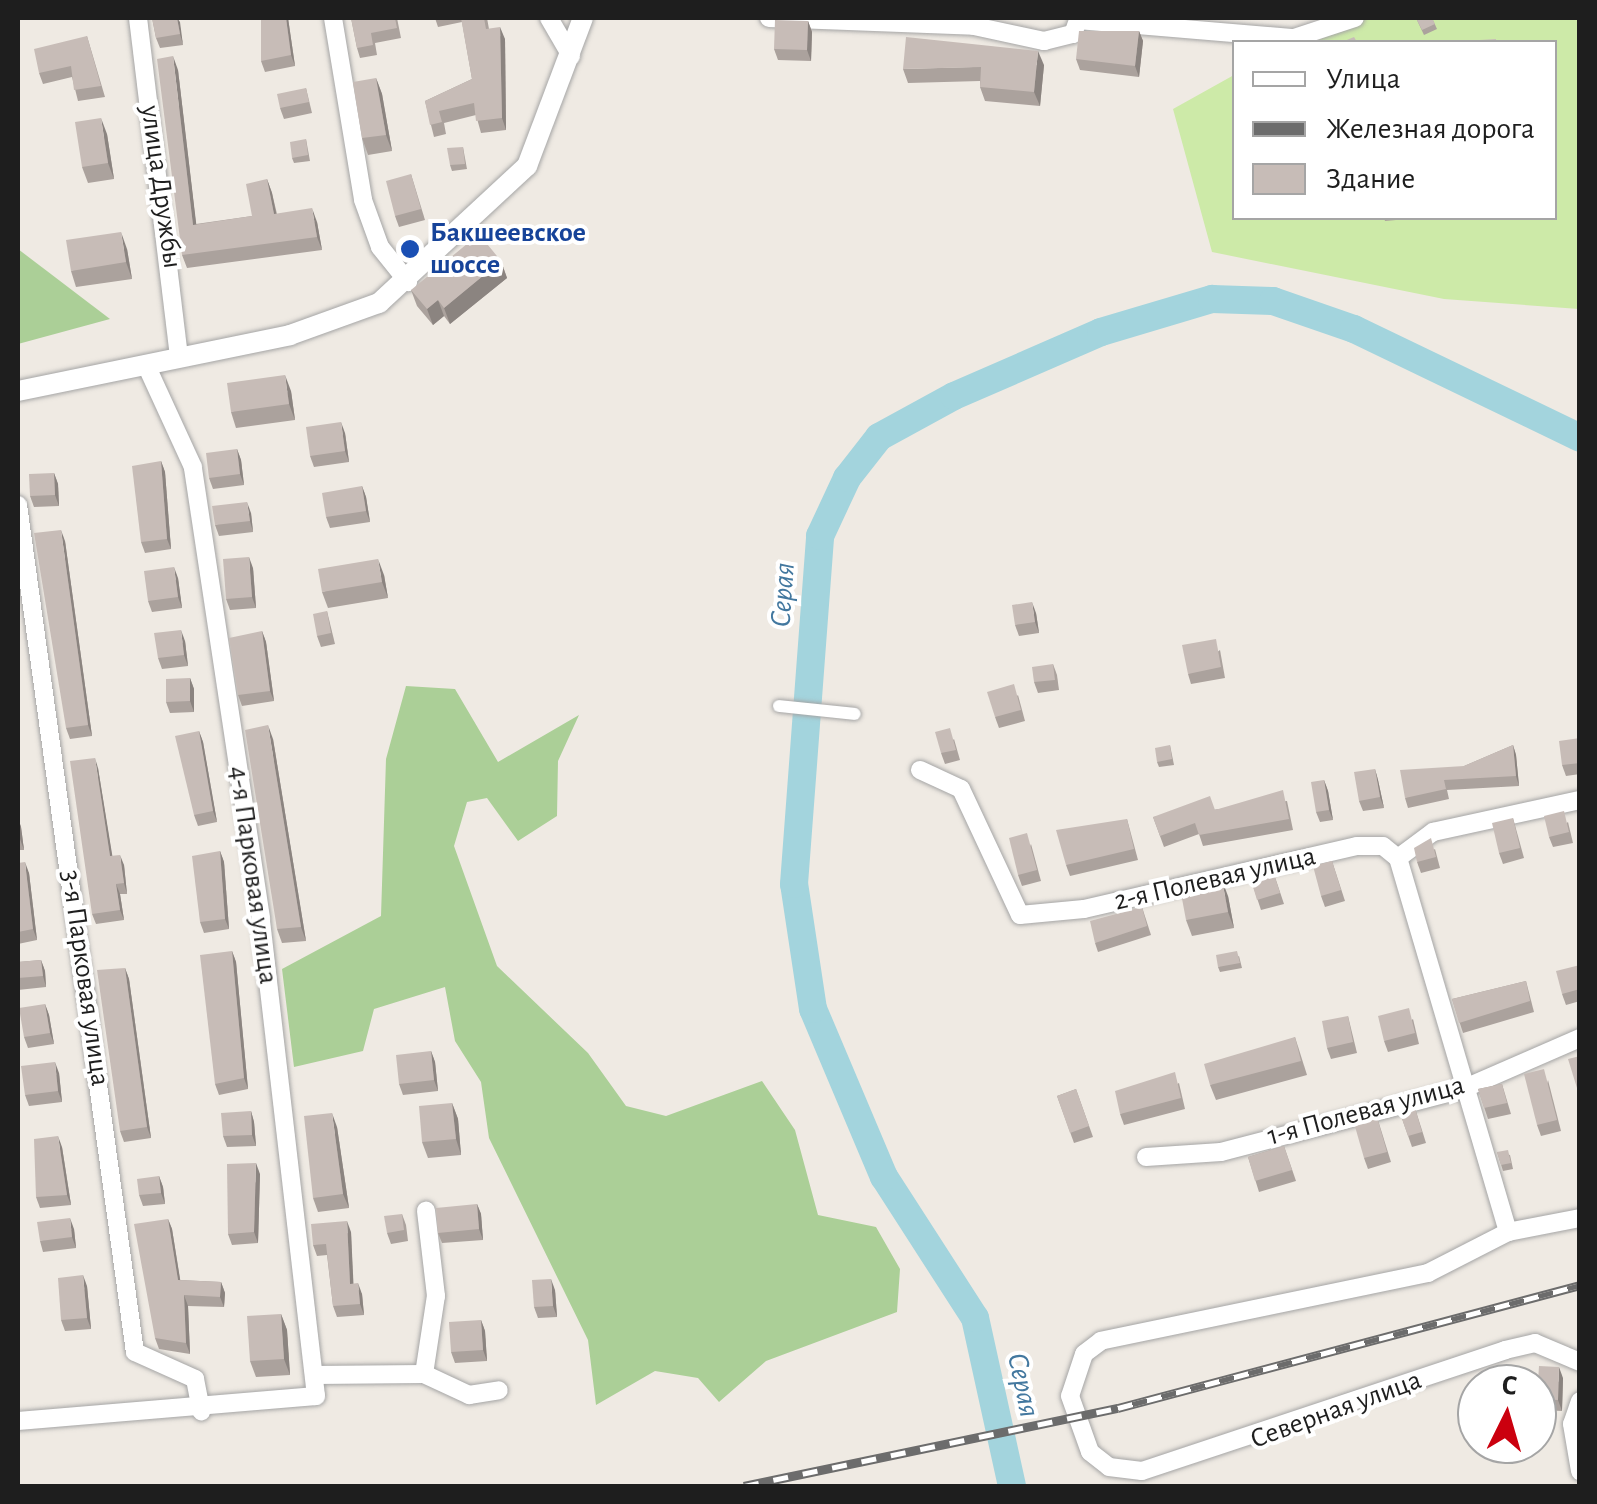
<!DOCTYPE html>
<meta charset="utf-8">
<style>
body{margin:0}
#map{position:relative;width:1597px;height:1504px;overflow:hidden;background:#efeae3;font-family:"Alegreya Sans",sans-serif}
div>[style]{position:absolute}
.grass>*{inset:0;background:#cdeaa8}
.forest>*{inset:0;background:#abcf97}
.river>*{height:28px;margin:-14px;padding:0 14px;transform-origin:14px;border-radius:14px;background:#a3d4dd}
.roads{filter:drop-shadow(0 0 2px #a5a5a5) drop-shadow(0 0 2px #a5a5a5)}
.pedestrian>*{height:12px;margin:-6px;padding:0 6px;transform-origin:6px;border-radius:6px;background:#fff}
.minor>*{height:18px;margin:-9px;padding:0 9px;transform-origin:9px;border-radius:9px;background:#fff}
.tertiary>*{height:20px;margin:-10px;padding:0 10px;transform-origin:10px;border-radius:10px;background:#fff}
.rail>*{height:9px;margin-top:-4.5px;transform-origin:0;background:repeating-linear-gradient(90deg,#fff 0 15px,#6c6c6c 0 30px);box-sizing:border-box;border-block:2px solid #6c6c6c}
.wall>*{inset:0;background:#aba29d}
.shaded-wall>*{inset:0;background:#8b8480}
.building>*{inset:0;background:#c7bcb7}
.dots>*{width:28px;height:28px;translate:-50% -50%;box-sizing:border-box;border:5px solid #fff;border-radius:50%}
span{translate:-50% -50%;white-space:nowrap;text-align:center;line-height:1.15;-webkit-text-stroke:8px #fff;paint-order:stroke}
.street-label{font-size:28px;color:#1e1e1e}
.transit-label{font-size:28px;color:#164399;font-weight:700}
.left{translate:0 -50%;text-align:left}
.water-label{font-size:30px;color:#43789f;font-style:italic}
.frame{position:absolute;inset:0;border:20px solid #1e1e1e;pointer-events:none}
.legend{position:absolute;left:1232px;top:40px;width:325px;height:180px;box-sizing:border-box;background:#fff;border:2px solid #a5a5a5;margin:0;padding:12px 18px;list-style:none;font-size:30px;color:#1e1e1e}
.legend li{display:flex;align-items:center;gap:20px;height:50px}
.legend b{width:50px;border:2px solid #a5a5a5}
.north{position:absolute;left:1457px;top:1364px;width:100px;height:100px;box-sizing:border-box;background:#fff;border:2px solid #a5a5a5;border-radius:50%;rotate:5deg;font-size:28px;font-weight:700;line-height:40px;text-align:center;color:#1e1e1e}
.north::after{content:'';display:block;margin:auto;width:35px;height:45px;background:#cb000e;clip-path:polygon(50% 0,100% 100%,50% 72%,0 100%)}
</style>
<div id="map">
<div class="grass">
<div style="clip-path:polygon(1366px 18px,1579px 18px,1579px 309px,1444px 299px,1212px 252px,1173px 109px,1234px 75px,1234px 218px,1554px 218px,1554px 42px,1314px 42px)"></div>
</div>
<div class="forest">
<div style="clip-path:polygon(18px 249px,110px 319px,18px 344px)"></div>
<div style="clip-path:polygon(406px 686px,455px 689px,498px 762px,579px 715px,558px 761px,557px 816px,518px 841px,487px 798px,467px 802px,454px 846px,497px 966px,588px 1053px,626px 1106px,666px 1116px,762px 1081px,795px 1130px,818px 1215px,876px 1227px,900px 1269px,897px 1312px,766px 1361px,719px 1402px,698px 1378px,655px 1371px,596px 1405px,588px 1340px,489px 1138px,481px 1082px,455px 1041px,445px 987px,374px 1009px,363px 1051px,294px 1067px,282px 969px,381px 916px,386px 759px)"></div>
</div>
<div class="river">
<div style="left:1012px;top:1486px;width:172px;rotate:-102.4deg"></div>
<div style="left:975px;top:1318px;width:168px;rotate:-122.8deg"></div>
<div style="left:884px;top:1177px;width:182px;rotate:-112.9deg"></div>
<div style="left:813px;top:1009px;width:126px;rotate:-98.6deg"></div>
<div style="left:794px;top:884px;width:349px;rotate:-85.7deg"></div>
<div style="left:820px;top:536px;width:64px;rotate:-65deg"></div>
<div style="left:847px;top:478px;width:52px;rotate:-52deg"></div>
<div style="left:879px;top:437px;width:85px;rotate:-28.7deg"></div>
<div style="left:954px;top:396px;width:160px;rotate:-23.5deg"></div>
<div style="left:1101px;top:332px;width:116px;rotate:-16.6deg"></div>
<div style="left:1212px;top:299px;width:61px;rotate:1.9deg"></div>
<div style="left:1273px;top:301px;width:86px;rotate:19.1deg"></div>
<div style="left:1354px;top:329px;width:251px;rotate:25.7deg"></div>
</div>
<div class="roads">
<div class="pedestrian">
<div style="left:779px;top:706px;width:76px;rotate:6deg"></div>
</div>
<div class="minor">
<div style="left:138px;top:18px;width:342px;rotate:83.1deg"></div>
<div style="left:333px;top:18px;width:184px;rotate:80.6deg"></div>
<div style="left:363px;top:200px;width:50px;rotate:70.1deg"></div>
<div style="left:380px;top:247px;width:45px;rotate:51.3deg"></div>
<div style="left:549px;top:18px;width:44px;rotate:59.9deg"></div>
<div style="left:769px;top:18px;width:205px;rotate:2.2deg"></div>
<div style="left:974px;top:26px;width:72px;rotate:12.1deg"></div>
<div style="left:1044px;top:41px;width:30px;rotate:-14deg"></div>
<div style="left:1073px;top:34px;width:15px;rotate:-70deg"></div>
<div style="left:1078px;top:20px;width:217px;rotate:4.8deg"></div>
<div style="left:1294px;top:38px;width:64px;rotate:-18.2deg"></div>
<div style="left:18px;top:505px;width:855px;rotate:82.14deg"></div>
<div style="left:135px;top:1352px;width:66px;rotate:24.2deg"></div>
<div style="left:195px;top:1379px;width:33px;rotate:79deg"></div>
<div style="left:920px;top:770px;width:45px;rotate:24.9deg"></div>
<div style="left:961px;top:789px;width:139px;rotate:64.9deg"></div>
<div style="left:1020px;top:915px;width:64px;rotate:-5.4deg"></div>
<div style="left:1084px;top:909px;width:280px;rotate:-13deg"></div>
<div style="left:1357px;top:846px;width:26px"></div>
<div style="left:1383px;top:846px;width:19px;rotate:39deg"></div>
<div style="left:1398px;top:858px;width:44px;rotate:-36.6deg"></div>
<div style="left:1433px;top:832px;width:150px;rotate:-12.3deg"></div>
<div style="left:1398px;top:858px;width:390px;rotate:73.6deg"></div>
<div style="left:1146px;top:1157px;width:75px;rotate:-3.8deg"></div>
<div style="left:1221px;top:1152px;width:250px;rotate:-14.6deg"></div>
<div style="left:1463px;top:1089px;width:128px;rotate:-23.6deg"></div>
<div style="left:1580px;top:1218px;width:73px;rotate:169deg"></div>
<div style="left:1508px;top:1232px;width:90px;rotate:152.9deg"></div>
<div style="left:1428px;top:1273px;width:334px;rotate:168.3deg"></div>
<div style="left:1101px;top:1341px;width:21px;rotate:143deg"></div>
<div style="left:1084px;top:1354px;width:44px;rotate:108.4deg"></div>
<div style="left:1070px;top:1396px;width:59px;rotate:70.3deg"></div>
<div style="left:1090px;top:1452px;width:24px;rotate:38deg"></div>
<div style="left:1109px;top:1467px;width:33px;rotate:7deg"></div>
<div style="left:1142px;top:1471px;width:383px;rotate:-18.4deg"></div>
<div style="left:1505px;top:1350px;width:31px;rotate:-13deg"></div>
<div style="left:1535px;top:1343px;width:49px;rotate:22.9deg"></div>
<div style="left:424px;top:1374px;width:79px;rotate:-81.3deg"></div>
<div style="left:436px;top:1296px;width:86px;rotate:-96.7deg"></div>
<div style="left:314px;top:1375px;width:110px;rotate:-0.5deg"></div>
<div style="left:424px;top:1374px;width:50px;rotate:25deg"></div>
<div style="left:469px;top:1395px;width:30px;rotate:-9deg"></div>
<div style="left:1580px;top:1401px;width:24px;rotate:109deg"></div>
<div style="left:1572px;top:1424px;width:48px;rotate:80.3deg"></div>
<div style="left:18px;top:1421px;width:299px;rotate:-4.8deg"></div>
<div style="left:316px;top:1396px;width:481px;rotate:-96.6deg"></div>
<div style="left:261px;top:918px;width:456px;rotate:-98.6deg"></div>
<div style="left:193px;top:467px;width:112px;rotate:-114.7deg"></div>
</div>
<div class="tertiary">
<div style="left:18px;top:391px;width:278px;rotate:-11.6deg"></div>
<div style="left:290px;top:335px;width:95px;rotate:-19.8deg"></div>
<div style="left:379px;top:303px;width:202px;rotate:-42.8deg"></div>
<div style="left:527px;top:166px;width:158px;rotate:-69.3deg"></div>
</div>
</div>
<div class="rail">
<div style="left:744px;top:1486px;width:382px;rotate:-11.8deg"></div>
<div style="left:1118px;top:1408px;width:478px;rotate:-14.9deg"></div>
</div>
<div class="wall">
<div style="clip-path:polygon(152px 18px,178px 18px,183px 45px,160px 48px,156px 38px)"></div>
<div style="clip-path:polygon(288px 18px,295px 66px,265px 72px,261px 61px)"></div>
<div style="clip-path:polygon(351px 18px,397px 18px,401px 38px,375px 43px,377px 55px,360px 58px,357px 48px)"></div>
<div style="clip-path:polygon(435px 18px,487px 18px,489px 29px,505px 39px,506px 130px,481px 133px,476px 115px,444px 123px,446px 134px,434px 137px,425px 101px,472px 79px,462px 22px,438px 27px)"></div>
<div style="clip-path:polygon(1416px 18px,1432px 18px,1437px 29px,1424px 35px)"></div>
<div style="clip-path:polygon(808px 21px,812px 32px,811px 61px,778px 60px,774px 49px)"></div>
<div style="clip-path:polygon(1139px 31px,1143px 41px,1139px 77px,1080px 70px,1076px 59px)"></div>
<div style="clip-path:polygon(87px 36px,105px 97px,78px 101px,72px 77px,43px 84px,39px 73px)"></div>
<div style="clip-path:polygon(1044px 65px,1040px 106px,985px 101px,980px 87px,980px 81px,908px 83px,903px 69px)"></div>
<div style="clip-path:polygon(178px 70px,196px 224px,252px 216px,267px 179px,272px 193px,277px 214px,317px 222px,322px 250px,187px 268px,182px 255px)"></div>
<div style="clip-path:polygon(376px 78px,382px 94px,392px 151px,368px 155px,362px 138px)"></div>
<div style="clip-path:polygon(306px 88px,312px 113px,284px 119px,280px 108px)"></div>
<div style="clip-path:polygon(107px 134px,114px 179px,88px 183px,82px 167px)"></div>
<div style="clip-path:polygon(306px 139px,310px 161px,294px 163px,292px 158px)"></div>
<div style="clip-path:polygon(463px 147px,467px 169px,452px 171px,450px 165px)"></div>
<div style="clip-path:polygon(411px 174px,425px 220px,399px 227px,395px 216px)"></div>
<div style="clip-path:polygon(1384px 218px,1407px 218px,1407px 219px,1385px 221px)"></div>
<div style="clip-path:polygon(127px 249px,132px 279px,76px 287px,71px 271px)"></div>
<div style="clip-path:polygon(501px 261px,507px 278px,450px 324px,444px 316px,433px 325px,417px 306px,411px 290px)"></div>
<div style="clip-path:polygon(291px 391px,295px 420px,236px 428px,231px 412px)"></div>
<div style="clip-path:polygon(345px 433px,349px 462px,314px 467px,310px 456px)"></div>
<div style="clip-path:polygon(237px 449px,241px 460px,244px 485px,213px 489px,209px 478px)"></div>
<div style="clip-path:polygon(161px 461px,165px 472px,171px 549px,145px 553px,141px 542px)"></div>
<div style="clip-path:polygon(54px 473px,58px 484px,59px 506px,34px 507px,30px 496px)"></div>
<div style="clip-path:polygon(362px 486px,366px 497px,370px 522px,330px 528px,326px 517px)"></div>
<div style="clip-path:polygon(251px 513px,253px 532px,219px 536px,215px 525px)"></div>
<div style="clip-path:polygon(65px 541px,92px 736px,70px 739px,66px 728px)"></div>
<div style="clip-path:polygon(253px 568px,256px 608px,230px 610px,226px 599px)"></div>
<div style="clip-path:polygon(384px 575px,388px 598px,328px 608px,322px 592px)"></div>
<div style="clip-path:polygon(178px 578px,182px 608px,152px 612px,148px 601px)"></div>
<div style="clip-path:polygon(327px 611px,335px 644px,321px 647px,317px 636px)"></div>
<div style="clip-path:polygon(1036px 613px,1039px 633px,1019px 636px,1015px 625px)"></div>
<div style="clip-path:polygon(262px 631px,266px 642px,274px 701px,242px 706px,238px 695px)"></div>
<div style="clip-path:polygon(185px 641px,188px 666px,162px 669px,158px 658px)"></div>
<div style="clip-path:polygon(1220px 650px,1225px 678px,1191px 684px,1188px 674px)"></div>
<div style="clip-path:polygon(1053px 664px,1057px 675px,1059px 690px,1038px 693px,1034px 682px)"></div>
<div style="clip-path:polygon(190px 678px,194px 689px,194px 712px,170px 713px,166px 702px)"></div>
<div style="clip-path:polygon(1018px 695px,1025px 721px,999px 728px,995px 717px)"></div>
<div style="clip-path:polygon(199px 731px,203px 742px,217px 822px,198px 826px,194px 815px)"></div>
<div style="clip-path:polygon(1580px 738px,1580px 774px,1566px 776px,1562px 765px)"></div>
<div style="clip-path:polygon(273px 739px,306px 941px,282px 943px,277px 929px)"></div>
<div style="clip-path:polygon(954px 739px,960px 760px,945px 764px,941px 753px)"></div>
<div style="clip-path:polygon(1170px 745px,1174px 765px,1159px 767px,1157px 762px)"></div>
<div style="clip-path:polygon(1513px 745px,1516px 755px,1519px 786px,1447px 790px,1449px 799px,1408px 808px,1405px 798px,1464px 766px)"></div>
<div style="clip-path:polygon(98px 768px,112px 856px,124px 865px,127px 894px,120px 894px,124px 920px,96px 924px,92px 914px)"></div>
<div style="clip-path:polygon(1375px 769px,1378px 780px,1384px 808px,1363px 811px,1359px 801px)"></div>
<div style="clip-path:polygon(1324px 780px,1328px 791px,1333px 820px,1320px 822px,1316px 812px)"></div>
<div style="clip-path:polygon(1287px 801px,1293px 830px,1203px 846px,1199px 834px,1164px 847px,1153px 817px)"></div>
<div style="clip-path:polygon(18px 818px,21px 827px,24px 850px,18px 850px)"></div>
<div style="clip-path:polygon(1513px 818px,1524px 858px,1503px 864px,1499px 853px)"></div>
<div style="clip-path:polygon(1127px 819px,1138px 860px,1070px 876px,1066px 865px)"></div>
<div style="clip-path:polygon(1568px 822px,1573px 843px,1553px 847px,1549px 837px)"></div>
<div style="clip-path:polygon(1031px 844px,1041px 881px,1022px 886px,1018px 875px)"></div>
<div style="clip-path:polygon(1435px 849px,1440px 868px,1421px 873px,1417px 862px)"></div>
<div style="clip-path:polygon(220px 851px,224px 862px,229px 929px,204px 933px,200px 922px)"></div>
<div style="clip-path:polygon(1332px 861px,1345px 901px,1325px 907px,1321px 896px)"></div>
<div style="clip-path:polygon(18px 863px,29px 873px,37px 940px,18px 944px)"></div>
<div style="clip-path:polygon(1274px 874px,1284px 904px,1261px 910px,1251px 880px)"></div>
<div style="clip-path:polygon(1228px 896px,1234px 928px,1192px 936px,1186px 920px)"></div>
<div style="clip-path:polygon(1142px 907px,1151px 935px,1098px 952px,1095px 943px)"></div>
<div style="clip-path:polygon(232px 951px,236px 962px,248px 1089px,219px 1095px,215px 1084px)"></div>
<div style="clip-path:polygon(1239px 956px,1242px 968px,1220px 972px,1218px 967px)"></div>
<div style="clip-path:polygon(41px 960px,45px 971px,46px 987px,18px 990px,18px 962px)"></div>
<div style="clip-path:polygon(1580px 965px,1580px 1001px,1566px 1005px,1562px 994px)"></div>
<div style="clip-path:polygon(125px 968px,129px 979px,151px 1138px,124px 1142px,120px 1131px)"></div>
<div style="clip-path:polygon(1526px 981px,1534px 1012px,1463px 1033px,1452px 999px)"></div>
<div style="clip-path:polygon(45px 1004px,49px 1015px,54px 1044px,28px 1048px,24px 1037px)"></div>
<div style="clip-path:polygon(1348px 1016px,1357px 1053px,1331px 1059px,1327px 1048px)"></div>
<div style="clip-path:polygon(1413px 1019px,1419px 1044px,1388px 1052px,1384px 1041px)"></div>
<div style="clip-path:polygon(1295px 1037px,1307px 1075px,1216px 1100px,1210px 1085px)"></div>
<div style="clip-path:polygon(431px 1051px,435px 1062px,438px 1091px,403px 1095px,399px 1084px)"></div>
<div style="clip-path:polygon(59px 1073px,62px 1102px,29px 1106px,25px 1095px)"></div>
<div style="clip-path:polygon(1548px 1080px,1561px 1131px,1541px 1136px,1537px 1125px)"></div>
<div style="clip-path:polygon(1179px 1083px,1185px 1109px,1124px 1125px,1120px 1114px)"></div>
<div style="clip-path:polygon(1502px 1084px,1511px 1114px,1488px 1119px,1478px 1089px)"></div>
<div style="clip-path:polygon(1076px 1089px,1093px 1137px,1074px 1143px,1057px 1096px)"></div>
<div style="clip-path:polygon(452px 1103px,458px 1119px,461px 1155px,428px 1158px,422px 1142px)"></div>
<div style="clip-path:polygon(1415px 1108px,1426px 1143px,1412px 1147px,1400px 1113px)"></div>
<div style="clip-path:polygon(251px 1111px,254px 1122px,256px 1146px,227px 1147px,223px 1136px)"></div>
<div style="clip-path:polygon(1377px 1117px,1391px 1162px,1368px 1169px,1364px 1158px)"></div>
<div style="clip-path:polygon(337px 1127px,349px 1208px,318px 1212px,313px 1198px)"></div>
<div style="clip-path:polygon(1284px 1146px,1296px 1181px,1259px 1192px,1248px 1157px)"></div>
<div style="clip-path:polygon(62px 1147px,71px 1205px,40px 1208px,36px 1197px)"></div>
<div style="clip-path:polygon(1497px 1152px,1510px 1155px,1513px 1169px,1503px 1171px)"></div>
<div style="clip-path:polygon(260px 1174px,258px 1243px,232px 1245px,228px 1234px)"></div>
<div style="clip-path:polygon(159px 1176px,163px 1187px,165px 1204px,143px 1206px,139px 1195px)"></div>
<div style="clip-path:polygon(477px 1204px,481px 1214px,483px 1240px,442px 1243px,438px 1233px)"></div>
<div style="clip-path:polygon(402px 1214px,406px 1225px,408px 1241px,391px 1244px,387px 1233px)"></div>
<div style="clip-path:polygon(168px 1219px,172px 1229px,180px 1280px,221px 1282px,225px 1293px,224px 1307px,188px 1306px,190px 1354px,159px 1349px,155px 1338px)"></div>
<div style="clip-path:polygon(74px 1229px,76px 1248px,43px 1252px,40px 1241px)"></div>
<div style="clip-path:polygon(351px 1232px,353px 1284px,362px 1294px,364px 1315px,337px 1317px,333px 1306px,327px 1255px,317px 1256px,313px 1245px)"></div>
<div style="clip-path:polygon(87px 1286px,91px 1329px,65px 1331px,61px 1320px)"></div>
<div style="clip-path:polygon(555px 1290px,557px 1317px,538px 1318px,534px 1307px)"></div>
<div style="clip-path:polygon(281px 1314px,287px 1330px,290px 1375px,256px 1377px,250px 1361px)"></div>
<div style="clip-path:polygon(481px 1320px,485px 1331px,487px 1361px,455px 1363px,451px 1352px)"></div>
<div style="clip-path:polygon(1563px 1378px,1562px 1411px,1541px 1410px,1537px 1399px)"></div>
</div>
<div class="shaded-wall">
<div style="clip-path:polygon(177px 18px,180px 22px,183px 45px,180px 34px)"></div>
<div style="clip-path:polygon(286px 18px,288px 18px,295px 66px,291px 55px)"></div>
<div style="clip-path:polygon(808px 21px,812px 32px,811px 61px,807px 50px)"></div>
<div style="clip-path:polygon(500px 27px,505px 39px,506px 130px,502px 118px)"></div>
<div style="clip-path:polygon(1139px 31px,1143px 41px,1139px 77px,1135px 66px)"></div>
<div style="clip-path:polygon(1038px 51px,1044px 65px,1040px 106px,1034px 92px)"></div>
<div style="clip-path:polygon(173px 56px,178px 70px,198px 239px,193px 225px)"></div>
<div style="clip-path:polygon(376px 78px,382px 94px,392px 151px,386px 135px)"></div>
<div style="clip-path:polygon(101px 118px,107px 134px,114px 179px,108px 163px)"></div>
<div style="clip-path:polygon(267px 179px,272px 193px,279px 228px,274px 214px)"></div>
<div style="clip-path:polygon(312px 208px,317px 222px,322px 250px,317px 237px)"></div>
<div style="clip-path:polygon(121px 232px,127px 249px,132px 279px,126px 262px)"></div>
<div style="clip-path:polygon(501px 261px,507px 278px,450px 324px,444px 308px)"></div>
<div style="clip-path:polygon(438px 300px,444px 316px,433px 325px,427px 309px)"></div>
<div style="clip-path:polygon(285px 375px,291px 391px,295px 420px,289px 404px)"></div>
<div style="clip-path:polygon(341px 422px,345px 433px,349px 462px,345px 451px)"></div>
<div style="clip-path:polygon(237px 449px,241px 460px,244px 485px,240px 474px)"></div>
<div style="clip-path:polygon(161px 461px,165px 472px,171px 549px,167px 539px)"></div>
<div style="clip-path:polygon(54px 473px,58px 484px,59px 506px,55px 495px)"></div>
<div style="clip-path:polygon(362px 486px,366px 497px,370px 522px,366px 511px)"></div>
<div style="clip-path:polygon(247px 502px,251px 513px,253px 532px,250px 521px)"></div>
<div style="clip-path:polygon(61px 530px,65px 541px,92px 736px,88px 725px)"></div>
<div style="clip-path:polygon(249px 557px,253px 568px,256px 608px,252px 597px)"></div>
<div style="clip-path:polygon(378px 559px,384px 575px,388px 598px,382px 582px)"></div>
<div style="clip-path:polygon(174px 567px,178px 578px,182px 608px,178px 597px)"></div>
<div style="clip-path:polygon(1032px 602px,1036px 613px,1039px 633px,1035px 622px)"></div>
<div style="clip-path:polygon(181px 630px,185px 641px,188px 666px,184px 655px)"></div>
<div style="clip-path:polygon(262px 631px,266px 642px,274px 701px,270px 691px)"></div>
<div style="clip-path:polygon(190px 678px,194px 689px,194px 712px,190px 701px)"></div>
<div style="clip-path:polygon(268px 725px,273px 739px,306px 941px,301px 927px)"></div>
<div style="clip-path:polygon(199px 731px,203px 742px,217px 822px,213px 811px)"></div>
<div style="clip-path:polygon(1513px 745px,1516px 755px,1519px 786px,1516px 776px)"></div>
<div style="clip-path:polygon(95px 758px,98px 768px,114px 866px,110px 856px)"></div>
<div style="clip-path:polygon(1375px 769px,1378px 780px,1384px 808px,1380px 797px)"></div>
<div style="clip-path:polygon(1324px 780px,1328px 791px,1333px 820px,1329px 810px)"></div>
<div style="clip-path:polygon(18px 818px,21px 827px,24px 850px,20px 839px)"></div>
<div style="clip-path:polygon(220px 851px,224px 862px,229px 929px,225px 919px)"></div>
<div style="clip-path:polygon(120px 855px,124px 865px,127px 894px,124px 883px)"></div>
<div style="clip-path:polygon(25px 862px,29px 873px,37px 940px,33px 929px)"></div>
<div style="clip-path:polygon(1222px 880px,1228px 896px,1234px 928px,1228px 912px)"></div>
<div style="clip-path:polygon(116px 884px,120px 894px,124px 920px,120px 910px)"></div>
<div style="clip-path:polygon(232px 951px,236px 962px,248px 1089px,244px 1078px)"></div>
<div style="clip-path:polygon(41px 960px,45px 971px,46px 987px,43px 976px)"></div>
<div style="clip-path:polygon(125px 968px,129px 979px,151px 1138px,147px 1127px)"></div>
<div style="clip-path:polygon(45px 1004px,49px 1015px,54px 1044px,50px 1033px)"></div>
<div style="clip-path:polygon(431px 1051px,435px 1062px,438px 1091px,434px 1080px)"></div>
<div style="clip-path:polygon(55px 1062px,59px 1073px,62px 1102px,58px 1091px)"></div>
<div style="clip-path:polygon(452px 1103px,458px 1119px,461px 1155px,456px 1139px)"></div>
<div style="clip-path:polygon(251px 1111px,254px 1122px,256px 1146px,252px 1135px)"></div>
<div style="clip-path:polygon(332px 1113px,337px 1127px,349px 1208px,343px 1194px)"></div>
<div style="clip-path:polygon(58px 1136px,62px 1147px,71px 1205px,67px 1195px)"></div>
<div style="clip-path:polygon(256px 1163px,260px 1174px,258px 1243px,254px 1232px)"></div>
<div style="clip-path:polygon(159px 1176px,163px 1187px,165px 1204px,161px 1193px)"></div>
<div style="clip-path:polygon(477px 1204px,481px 1214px,483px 1240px,479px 1229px)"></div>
<div style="clip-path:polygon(70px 1218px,74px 1229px,76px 1248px,72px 1237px)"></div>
<div style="clip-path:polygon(168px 1219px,172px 1229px,182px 1291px,178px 1280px)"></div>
<div style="clip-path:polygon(347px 1221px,351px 1232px,354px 1295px,350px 1284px)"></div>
<div style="clip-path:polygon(83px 1275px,87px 1286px,91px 1329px,87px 1318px)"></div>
<div style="clip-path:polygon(551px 1279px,555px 1290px,557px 1317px,553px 1306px)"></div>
<div style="clip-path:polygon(221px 1282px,225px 1293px,224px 1307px,220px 1297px)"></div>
<div style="clip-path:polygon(358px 1283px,362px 1294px,364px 1315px,360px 1304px)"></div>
<div style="clip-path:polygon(184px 1295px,188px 1306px,190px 1354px,186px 1343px)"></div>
<div style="clip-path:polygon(281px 1314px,287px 1330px,290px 1375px,284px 1359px)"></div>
<div style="clip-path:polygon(481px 1320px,485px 1331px,487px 1361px,483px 1350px)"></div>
<div style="clip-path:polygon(1559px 1367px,1563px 1378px,1562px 1411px,1558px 1400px)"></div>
</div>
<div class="building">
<div style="clip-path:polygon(152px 18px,177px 18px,180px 34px,156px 38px)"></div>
<div style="clip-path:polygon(261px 18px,286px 18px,291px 55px,261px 61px)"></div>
<div style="clip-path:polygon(351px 18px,395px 18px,397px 28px,371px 33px,373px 45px,357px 48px)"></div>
<div style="clip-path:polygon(461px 18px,484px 18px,486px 29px,500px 27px,502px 118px,476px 121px,474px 103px,439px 111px,442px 122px,430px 125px,425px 101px,472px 79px)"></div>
<div style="clip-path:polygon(1416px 18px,1432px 18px,1435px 24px,1422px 30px)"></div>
<div style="clip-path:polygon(775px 20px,808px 21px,807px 50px,774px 49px)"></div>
<div style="clip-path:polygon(1079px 31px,1139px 31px,1135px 66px,1076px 59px)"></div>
<div style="clip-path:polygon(87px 36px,101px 86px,74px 90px,71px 66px,39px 73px,34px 49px)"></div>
<div style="clip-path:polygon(906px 37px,1038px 51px,1034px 92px,980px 87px,981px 67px,903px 69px)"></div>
<div style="clip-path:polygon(1354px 37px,1357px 42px,1342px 42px)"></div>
<div style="clip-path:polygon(1496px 39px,1496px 42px,1480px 42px,1480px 40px)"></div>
<div style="clip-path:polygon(173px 56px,193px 225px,252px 216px,246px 184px,267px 179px,274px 214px,312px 208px,317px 237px,182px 255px,157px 59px)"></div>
<div style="clip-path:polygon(376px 78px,386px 135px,362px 138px,353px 82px)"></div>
<div style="clip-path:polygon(306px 88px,309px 102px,280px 108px,277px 94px)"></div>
<div style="clip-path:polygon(101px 118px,108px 163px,82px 167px,75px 122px)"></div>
<div style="clip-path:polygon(306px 139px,308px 155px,292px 158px,290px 142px)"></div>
<div style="clip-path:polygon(463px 147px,465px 164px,450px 165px,447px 148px)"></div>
<div style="clip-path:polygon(411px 174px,421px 209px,395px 216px,386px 181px)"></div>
<div style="clip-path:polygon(121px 232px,126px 262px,71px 271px,66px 240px)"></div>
<div style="clip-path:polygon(479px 234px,501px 261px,444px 308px,438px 300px,427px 309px,411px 290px)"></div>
<div style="clip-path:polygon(285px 375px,289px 404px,231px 412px,227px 383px)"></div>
<div style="clip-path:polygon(341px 422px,345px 451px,310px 456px,306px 427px)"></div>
<div style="clip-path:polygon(237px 449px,240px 474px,209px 478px,206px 453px)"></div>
<div style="clip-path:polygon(161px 461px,167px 539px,141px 542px,132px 466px)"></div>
<div style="clip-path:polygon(54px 473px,55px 495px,30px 496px,29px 474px)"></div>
<div style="clip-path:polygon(362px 486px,366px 511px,326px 517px,322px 493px)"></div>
<div style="clip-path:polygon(247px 502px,250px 521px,215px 525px,212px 506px)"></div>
<div style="clip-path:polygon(61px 530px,88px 725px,66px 728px,34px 533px)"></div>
<div style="clip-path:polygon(249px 557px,252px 597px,226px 599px,223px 559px)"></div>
<div style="clip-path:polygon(378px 559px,382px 582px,322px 592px,318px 569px)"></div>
<div style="clip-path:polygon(174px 567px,178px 597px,148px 601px,144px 571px)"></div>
<div style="clip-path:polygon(1032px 602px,1035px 622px,1015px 625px,1012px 605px)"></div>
<div style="clip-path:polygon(327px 611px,331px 633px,317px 636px,313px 614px)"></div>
<div style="clip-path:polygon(181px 630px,184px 655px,158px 658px,154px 633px)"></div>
<div style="clip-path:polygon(262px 631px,270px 691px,238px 695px,229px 638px)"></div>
<div style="clip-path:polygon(1216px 639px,1221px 667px,1188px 674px,1182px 645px)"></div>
<div style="clip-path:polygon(1053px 664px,1055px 680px,1034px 682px,1032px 667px)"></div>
<div style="clip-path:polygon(190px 678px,190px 701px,166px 702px,166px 679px)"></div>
<div style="clip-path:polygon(1014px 684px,1021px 710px,995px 717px,987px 692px)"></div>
<div style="clip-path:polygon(268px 725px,301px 927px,277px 929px,245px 730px)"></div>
<div style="clip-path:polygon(950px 728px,956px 750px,941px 753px,935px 732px)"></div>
<div style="clip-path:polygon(199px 731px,213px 811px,194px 815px,175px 736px)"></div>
<div style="clip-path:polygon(1580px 738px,1580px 763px,1562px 765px,1559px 741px)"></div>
<div style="clip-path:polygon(1170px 745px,1172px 759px,1157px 762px,1155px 748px)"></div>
<div style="clip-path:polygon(1513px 745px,1516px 776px,1444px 780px,1446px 789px,1405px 798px,1400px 770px,1464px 766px)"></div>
<div style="clip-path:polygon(95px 758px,110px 856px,120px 855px,124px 883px,116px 884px,120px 910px,92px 914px,70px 761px)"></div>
<div style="clip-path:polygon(1375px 769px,1380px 797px,1359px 801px,1354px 772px)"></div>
<div style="clip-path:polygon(1324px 780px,1329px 810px,1316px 812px,1311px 782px)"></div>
<div style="clip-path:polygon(1283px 790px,1289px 819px,1199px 835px,1195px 823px,1160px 836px,1153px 817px,1210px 796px,1215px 810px)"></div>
<div style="clip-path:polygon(1564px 811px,1569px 832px,1549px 837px,1544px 816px)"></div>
<div style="clip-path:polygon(1513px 818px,1520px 848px,1499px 853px,1492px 823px)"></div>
<div style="clip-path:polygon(1127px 819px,1134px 849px,1066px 865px,1056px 830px)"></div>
<div style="clip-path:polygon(1027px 833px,1037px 870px,1018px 875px,1009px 838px)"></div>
<div style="clip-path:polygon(1431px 838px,1436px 857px,1417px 862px,1414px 848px)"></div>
<div style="clip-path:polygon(220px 851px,225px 919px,200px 922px,192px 856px)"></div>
<div style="clip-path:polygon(1332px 861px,1341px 890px,1321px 896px,1313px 866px)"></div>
<div style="clip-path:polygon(25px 862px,33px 929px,18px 932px,18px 863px)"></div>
<div style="clip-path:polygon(1274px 874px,1280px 893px,1257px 900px,1251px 880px)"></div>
<div style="clip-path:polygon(1222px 880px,1228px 912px,1186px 920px,1180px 888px)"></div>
<div style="clip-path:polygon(1142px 907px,1147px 926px,1095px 943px,1090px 921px)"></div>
<div style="clip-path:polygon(232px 951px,244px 1078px,215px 1084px,200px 955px)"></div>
<div style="clip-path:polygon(1237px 951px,1240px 963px,1218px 967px,1216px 955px)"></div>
<div style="clip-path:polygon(41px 960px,43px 976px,18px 978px,18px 962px)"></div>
<div style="clip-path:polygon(1580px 965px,1580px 989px,1562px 994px,1556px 971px)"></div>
<div style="clip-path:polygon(125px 968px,147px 1127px,120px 1131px,97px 970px)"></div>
<div style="clip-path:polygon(1526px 981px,1530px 1001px,1459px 1023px,1452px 999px)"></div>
<div style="clip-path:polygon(45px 1004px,50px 1033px,24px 1037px,19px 1008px)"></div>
<div style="clip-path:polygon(1409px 1008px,1415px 1033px,1384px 1041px,1378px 1016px)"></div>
<div style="clip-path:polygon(1348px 1016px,1353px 1042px,1327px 1048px,1322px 1021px)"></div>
<div style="clip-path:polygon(1295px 1037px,1301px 1061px,1210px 1085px,1204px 1064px)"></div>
<div style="clip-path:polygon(431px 1051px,434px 1080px,399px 1084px,396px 1055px)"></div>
<div style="clip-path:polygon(1580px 1056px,1580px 1087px,1577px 1088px,1568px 1059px)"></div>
<div style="clip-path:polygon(55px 1062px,58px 1091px,25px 1095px,21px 1066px)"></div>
<div style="clip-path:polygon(1544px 1069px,1557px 1120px,1537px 1125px,1524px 1074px)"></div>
<div style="clip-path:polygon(1175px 1072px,1181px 1098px,1120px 1114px,1115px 1091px)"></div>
<div style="clip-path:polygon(1502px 1084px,1507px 1103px,1484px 1108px,1478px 1089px)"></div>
<div style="clip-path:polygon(1076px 1089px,1089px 1126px,1070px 1133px,1057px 1096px)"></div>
<div style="clip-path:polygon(452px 1103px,456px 1139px,422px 1142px,419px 1106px)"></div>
<div style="clip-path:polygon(1415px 1108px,1422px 1132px,1408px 1136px,1400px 1113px)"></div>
<div style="clip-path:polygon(251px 1111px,252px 1135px,223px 1136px,221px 1113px)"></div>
<div style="clip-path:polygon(332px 1113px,343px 1194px,313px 1198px,304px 1116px)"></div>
<div style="clip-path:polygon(1377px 1117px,1387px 1152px,1364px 1158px,1354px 1123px)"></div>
<div style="clip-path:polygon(58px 1136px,67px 1195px,36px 1197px,34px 1139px)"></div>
<div style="clip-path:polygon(1284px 1146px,1292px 1170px,1255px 1181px,1248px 1157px)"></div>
<div style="clip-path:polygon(1508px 1150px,1511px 1163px,1501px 1165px,1497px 1152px)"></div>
<div style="clip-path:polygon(256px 1163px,254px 1232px,228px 1234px,227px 1164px)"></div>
<div style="clip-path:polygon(159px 1176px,161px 1193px,139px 1195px,137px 1179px)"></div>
<div style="clip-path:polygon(477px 1204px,479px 1229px,438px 1233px,436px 1208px)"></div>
<div style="clip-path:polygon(402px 1214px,404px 1230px,387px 1233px,384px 1216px)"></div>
<div style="clip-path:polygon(70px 1218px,72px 1237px,40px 1241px,37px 1222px)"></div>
<div style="clip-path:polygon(168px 1219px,178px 1280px,221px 1282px,220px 1297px,184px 1295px,186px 1343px,155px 1338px,134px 1224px)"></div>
<div style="clip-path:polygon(347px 1221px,350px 1284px,358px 1283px,360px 1304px,333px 1306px,326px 1244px,313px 1245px,311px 1224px)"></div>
<div style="clip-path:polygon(83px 1275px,87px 1318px,61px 1320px,58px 1278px)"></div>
<div style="clip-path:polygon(551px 1279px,553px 1306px,534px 1307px,532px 1280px)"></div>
<div style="clip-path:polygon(281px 1314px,284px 1359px,250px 1361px,247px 1316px)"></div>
<div style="clip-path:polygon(481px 1320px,483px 1350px,451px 1352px,449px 1322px)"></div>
<div style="clip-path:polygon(1539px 1366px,1559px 1367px,1558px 1400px,1537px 1399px)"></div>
</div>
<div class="dots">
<div style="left:410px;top:249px;background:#1a4fb4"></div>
</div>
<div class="street-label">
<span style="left:161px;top:187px;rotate:82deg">улица Дружбы</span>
<span style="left:253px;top:875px;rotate:82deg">4-я Парковая улица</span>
<span style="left:1215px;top:879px;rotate:-13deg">2-я Полевая улица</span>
<span style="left:85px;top:978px;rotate:82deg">3-я Парковая улица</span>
<span style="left:1366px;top:1111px;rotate:-15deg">1-я Полевая улица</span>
<span style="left:1336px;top:1410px;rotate:-20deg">Северная улица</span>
</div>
<div class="transit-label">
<span class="left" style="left:430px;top:249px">Бакшеевское<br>шоссе</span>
</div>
<div class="water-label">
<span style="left:783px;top:595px;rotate:-86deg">Серая</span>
<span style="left:1023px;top:1385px;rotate:78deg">Серая</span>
</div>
<div class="frame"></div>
<ul class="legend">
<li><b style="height:12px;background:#fff"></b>Улица</li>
<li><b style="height:12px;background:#6c6c6c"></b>Железная дорога</li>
<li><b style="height:28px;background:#c7bcb7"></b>Здание</li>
</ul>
<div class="north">С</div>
</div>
